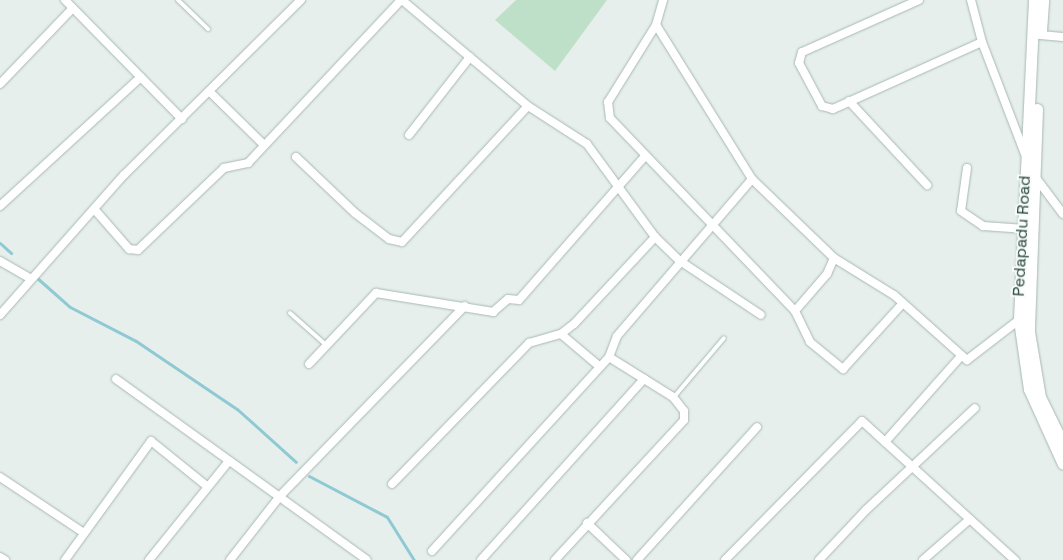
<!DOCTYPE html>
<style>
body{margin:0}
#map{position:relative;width:1063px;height:560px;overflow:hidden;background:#e6efeb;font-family:"Space Grotesk",sans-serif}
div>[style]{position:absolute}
.green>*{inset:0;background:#bfe0c8}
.stream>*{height:3px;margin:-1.5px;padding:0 1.5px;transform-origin:1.5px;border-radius:1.5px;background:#8ec9d4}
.roads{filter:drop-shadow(0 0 1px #a8b8b2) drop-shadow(0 0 1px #a8b8b2)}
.service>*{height:4px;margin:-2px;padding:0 2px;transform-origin:2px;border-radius:2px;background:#fff}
.minor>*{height:8px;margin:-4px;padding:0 4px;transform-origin:4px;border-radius:4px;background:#fff}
.secondary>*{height:11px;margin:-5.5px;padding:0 5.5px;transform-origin:5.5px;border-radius:5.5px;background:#fff}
span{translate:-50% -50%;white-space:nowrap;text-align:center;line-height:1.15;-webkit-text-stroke:4px #f7fbf9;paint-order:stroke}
.street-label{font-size:16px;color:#24423a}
</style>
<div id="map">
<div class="green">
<div style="clip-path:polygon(516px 0,607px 0,555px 71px,495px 20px)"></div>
</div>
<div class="stream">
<div style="left:0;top:243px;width:15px;rotate:42deg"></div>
<div style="left:36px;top:277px;width:45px;rotate:41.4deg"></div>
<div style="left:70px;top:307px;width:74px;rotate:27.3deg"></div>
<div style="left:136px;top:341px;width:122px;rotate:34deg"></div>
<div style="left:237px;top:409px;width:79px;rotate:41.9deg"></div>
<div style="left:309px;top:476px;width:88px;rotate:27.7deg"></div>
<div style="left:387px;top:517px;width:51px;rotate:57.9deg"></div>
</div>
<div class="roads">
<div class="service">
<div style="left:178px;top:0;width:42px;rotate:44deg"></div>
<div style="left:290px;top:313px;width:48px;rotate:41.6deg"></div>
<div style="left:674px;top:397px;width:77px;rotate:-49.7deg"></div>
</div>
<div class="minor">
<div style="left:65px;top:0;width:167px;rotate:45.5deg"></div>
<div style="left:402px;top:0;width:165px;rotate:40.1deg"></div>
<div style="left:528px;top:106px;width:70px;rotate:32.8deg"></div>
<div style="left:587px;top:144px;width:115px;rotate:53.8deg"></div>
<div style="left:655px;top:237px;width:35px;rotate:44deg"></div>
<div style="left:680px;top:261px;width:97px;rotate:33.7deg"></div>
<div style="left:919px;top:0;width:128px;rotate:156deg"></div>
<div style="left:802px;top:52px;width:11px;rotate:105deg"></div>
<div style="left:799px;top:63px;width:49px;rotate:61.9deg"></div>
<div style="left:822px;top:106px;width:11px;rotate:15deg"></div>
<div style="left:833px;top:109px;width:163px;rotate:-24.2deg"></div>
<div style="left:971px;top:0;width:43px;rotate:75.3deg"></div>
<div style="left:982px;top:42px;width:120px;rotate:69deg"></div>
<div style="left:656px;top:25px;width:91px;rotate:121.9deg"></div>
<div style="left:608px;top:102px;width:16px;rotate:83deg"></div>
<div style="left:610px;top:118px;width:267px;rotate:46.2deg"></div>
<div style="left:795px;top:311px;width:49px;rotate:-49.1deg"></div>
<div style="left:827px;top:274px;width:17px;rotate:-66deg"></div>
<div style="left:834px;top:258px;width:114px;rotate:-136.1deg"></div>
<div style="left:752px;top:179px;width:181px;rotate:-121.9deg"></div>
<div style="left:656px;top:25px;width:26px;rotate:-74deg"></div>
<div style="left:1040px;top:35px;width:23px;rotate:5deg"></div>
<div style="left:0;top:84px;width:105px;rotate:-46.2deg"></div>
<div style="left:209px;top:91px;width:77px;rotate:44.5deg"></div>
<div style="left:849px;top:101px;width:115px;rotate:47.1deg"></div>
<div style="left:409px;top:135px;width:99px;rotate:-52deg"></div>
<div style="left:296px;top:157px;width:81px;rotate:43.5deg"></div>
<div style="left:355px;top:213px;width:43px;rotate:37.4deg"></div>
<div style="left:389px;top:239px;width:13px;rotate:13deg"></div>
<div style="left:402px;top:242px;width:185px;rotate:-47.2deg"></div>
<div style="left:967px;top:168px;width:43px;rotate:97.9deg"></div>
<div style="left:961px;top:211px;width:27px;rotate:34deg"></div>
<div style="left:983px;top:226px;width:39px;rotate:4deg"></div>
<div style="left:1036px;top:178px;width:45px;rotate:53.1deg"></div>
<div style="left:0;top:206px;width:191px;rotate:-42.5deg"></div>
<div style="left:95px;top:210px;width:52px;rotate:48.9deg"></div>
<div style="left:129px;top:249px;width:9px;rotate:6deg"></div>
<div style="left:138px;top:250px;width:119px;rotate:-43.6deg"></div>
<div style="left:224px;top:168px;width:25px;rotate:-12deg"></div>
<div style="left:248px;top:163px;width:224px;rotate:-46.8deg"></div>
<div style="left:834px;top:258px;width:70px;rotate:31.7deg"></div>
<div style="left:894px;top:295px;width:98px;rotate:41.7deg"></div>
<div style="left:967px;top:360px;width:66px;rotate:-37.6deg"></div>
<div style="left:0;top:261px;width:34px;rotate:30deg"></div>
<div style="left:795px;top:311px;width:34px;rotate:64deg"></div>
<div style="left:810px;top:342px;width:43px;rotate:39.3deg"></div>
<div style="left:843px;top:369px;width:89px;rotate:-47.7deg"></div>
<div style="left:0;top:315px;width:187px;rotate:-48.5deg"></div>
<div style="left:124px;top:175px;width:249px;rotate:-44.7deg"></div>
<div style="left:561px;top:334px;width:51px;rotate:40.2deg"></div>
<div style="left:309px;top:364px;width:98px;rotate:-46.7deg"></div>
<div style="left:376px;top:293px;width:119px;rotate:9.2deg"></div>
<div style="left:493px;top:312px;width:20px;rotate:-41deg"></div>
<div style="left:508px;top:299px;width:11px;rotate:5deg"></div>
<div style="left:519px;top:300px;width:190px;rotate:-48.8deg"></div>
<div style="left:116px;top:379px;width:309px;rotate:35.8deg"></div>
<div style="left:885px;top:442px;width:115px;rotate:-48.5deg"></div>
<div style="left:0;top:477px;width:101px;rotate:33.7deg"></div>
<div style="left:392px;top:484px;width:197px;rotate:-45.8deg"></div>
<div style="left:529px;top:343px;width:33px;rotate:-16deg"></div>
<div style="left:561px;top:334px;width:16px;rotate:-38deg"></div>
<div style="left:574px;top:324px;width:119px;rotate:-47deg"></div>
<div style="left:587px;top:523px;width:54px;rotate:43.5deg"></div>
<div style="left:432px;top:551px;width:263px;rotate:-47.6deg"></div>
<div style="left:0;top:557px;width:6px;rotate:31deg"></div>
<div style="left:65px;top:560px;width:147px;rotate:-54.1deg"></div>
<div style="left:151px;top:441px;width:73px;rotate:38.9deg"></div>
<div style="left:149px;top:560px;width:127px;rotate:-51.1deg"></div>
<div style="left:230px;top:560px;width:81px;rotate:-52deg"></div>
<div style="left:280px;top:496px;width:265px;rotate:-45.8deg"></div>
<div style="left:481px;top:560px;width:244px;rotate:-48deg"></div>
<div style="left:555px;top:560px;width:190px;rotate:-47.3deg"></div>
<div style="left:684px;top:420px;width:9px;rotate:-90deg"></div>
<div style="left:684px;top:411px;width:18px;rotate:-128deg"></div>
<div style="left:673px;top:397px;width:75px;rotate:-148deg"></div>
<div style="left:609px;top:357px;width:22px;rotate:-69deg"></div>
<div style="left:617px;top:336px;width:207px;rotate:-49.3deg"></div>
<div style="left:637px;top:560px;width:179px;rotate:-47.9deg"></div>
<div style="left:725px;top:560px;width:195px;rotate:-45.4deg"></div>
<div style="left:862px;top:421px;width:207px;rotate:42.3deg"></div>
<div style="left:819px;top:560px;width:69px;rotate:-46.8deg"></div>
<div style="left:866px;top:510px;width:149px;rotate:-43.1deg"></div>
<div style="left:923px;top:560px;width:62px;rotate:-41.1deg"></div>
</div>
<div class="secondary">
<div style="left:1034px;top:0;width:320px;rotate:92.7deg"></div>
<div style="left:1019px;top:320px;width:70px;rotate:81.8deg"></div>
<div style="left:1029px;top:389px;width:82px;rotate:65.6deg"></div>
<div style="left:1041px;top:31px;width:31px;rotate:-86deg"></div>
<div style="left:1037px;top:109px;width:223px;rotate:92.1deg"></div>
<div style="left:1029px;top:332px;width:66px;rotate:80.4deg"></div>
<div style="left:1040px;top:397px;width:52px;rotate:63.9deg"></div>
</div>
</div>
<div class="street-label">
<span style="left:1022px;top:236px;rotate:-87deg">Pedapadu Road</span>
</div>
</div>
